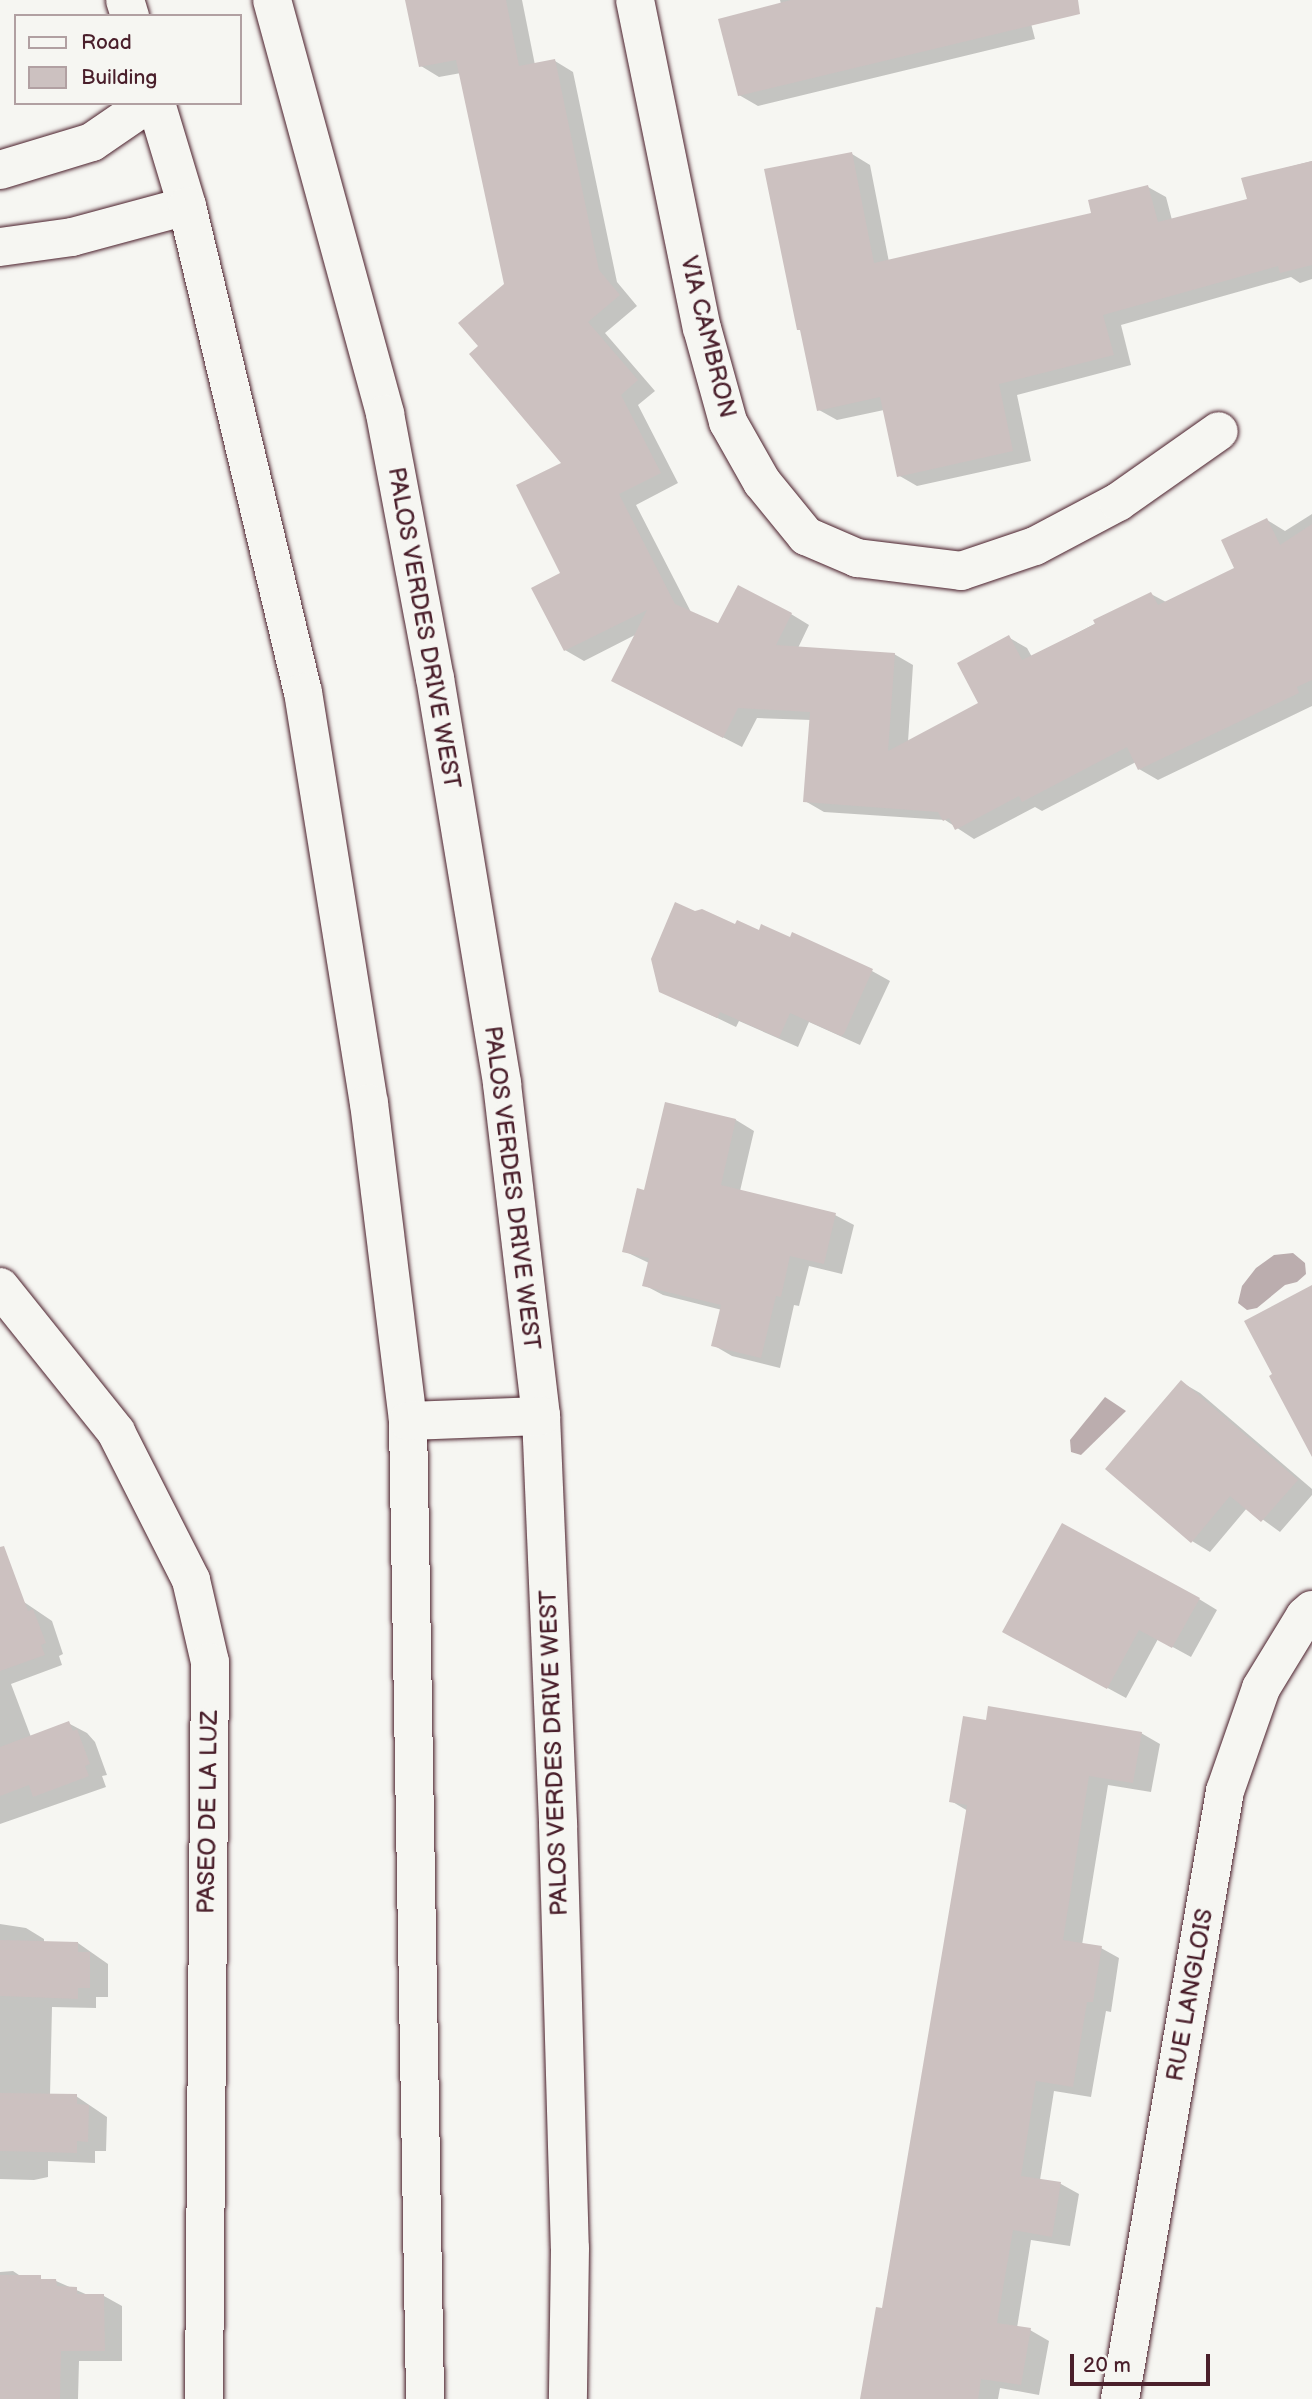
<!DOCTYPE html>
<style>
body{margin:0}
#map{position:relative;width:1312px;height:2399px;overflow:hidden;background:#f6f6f2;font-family:"Balsamiq Sans",sans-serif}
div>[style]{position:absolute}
.water>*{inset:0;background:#bbadae}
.shadow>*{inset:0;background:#0003}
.building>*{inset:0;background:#ccc1c0}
.roads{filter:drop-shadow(0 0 2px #4a1f2b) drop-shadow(0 0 2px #4a1f2b)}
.street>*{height:38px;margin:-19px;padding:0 19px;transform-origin:19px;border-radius:19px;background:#f6f6f2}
.secondary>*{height:38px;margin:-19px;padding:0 19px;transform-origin:19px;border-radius:19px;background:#f6f6f2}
.primary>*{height:38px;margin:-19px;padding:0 19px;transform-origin:19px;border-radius:19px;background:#f6f6f2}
span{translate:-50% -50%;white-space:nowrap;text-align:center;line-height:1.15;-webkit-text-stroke:6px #f6f6f2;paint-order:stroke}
.street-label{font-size:24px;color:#4a1f2b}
.legend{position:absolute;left:14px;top:14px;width:228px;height:91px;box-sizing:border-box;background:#f6f6f2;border:2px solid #b1a0a2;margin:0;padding:9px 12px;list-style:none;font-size:21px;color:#4a1f2b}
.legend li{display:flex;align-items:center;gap:14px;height:35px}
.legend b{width:35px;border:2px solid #b1a0a2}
.scale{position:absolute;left:1070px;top:2354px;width:140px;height:32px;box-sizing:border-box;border:4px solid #4a1f2b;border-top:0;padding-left:9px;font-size:21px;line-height:24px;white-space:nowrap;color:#4a1f2b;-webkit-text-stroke:5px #f6f6f2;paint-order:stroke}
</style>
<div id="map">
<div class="water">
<div style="clip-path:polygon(1293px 1253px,1305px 1263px,1306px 1274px,1297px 1282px,1285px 1285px,1257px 1308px,1247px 1310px,1238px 1303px,1242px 1286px,1256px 1268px,1274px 1255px)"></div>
<div style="clip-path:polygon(1105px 1397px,1126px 1411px,1081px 1455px,1071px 1452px,1070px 1440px)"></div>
</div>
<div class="shadow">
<div style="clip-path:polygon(407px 0,522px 0,535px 65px,555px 61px,573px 72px,617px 282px,637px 306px,605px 333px,655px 391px,638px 405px,678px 483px,636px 505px,692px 614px,719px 626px,791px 614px,809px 625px,798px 648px,894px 654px,913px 665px,908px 742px,981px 703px,1008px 637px,1027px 648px,1032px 657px,1151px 594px,1166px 602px,1237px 569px,1267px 520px,1285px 531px,1312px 514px,1312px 706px,1158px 780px,1139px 769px,1136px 762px,1042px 811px,1035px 807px,974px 839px,945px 820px,824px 812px,805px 801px,811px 720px,757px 718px,742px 747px,632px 691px,637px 634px,584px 661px,565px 650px,562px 574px,564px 463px,481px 346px,506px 284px,461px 73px,439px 77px,421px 66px)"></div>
<div style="clip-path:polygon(780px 0,1025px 0,1035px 39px,758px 106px,739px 95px,781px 4px)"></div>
<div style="clip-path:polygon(852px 154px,870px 165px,889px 262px,1094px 214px,1148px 187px,1166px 197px,1172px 220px,1249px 200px,1243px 179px,1312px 161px,1312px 279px,1300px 283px,1291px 277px,1121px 325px,1131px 365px,1017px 395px,1031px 461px,917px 486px,898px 475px,884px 410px,837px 420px,819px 410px)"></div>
<div style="clip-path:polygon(736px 926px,872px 971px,890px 981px,860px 1045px,809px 1022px,798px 1047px,739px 1021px,736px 1027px,661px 991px)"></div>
<div style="clip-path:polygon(666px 1104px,736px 1120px,754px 1131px,740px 1191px,835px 1215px,854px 1225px,842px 1274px,809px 1266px,799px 1306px,794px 1305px,780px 1368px,732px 1356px,713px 1345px,722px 1310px,663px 1295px,644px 1285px,649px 1263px,624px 1251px,645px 1192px)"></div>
<div style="clip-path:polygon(1181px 1382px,1200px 1393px,1312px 1489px,1312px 1495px,1280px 1532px,1247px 1508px,1210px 1552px,1192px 1541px)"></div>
<div style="clip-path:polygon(1199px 1599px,1217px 1610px,1191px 1657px,1158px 1639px,1126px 1698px,1023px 1642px)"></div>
<div style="clip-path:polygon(24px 1602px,52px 1621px,63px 1654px,59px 1656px,62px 1665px,11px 1684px,31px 1737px,68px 1723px,87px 1733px,95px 1742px,107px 1775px,102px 1776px,106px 1787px,0 1824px,0 1610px)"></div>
<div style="clip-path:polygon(988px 1722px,1141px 1733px,1160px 1744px,1151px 1792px,1108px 1785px,1082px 1945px,1101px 1948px,1119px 1958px,1111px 2012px,1106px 2011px,1091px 2097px,1054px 2091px,1040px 2180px,1061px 2184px,1079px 2194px,1070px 2246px,1031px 2240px,1017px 2328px,1030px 2330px,1049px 2341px,1039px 2395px,1000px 2388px,998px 2399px,862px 2399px,883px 2310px,968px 1811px,951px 1801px)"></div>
<div style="clip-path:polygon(0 1924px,26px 1928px,44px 1939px,44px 1943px,78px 1943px,108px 1964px,108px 1997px,96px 1997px,96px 2008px,52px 2007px,50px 2096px,76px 2096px,107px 2117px,106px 2151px,95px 2151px,95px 2163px,48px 2161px,48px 2177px,34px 2180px,0 2179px)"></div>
<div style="clip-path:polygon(13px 2271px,22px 2277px,56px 2281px,90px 2296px,104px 2296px,122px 2306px,122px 2361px,79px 2361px,78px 2399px,0 2399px,0 2272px)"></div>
</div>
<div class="building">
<div style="clip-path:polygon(405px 0,506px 0,519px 66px,555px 59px,599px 270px,620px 295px,588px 322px,638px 380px,621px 395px,661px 473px,619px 494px,675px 604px,718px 623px,738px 585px,792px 613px,776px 645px,895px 653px,888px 751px,978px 703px,957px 663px,1009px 635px,1022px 660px,1095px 624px,1093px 620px,1151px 592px,1158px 605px,1234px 568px,1221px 540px,1267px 518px,1280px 545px,1312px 524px,1312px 680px,1297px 687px,1299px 693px,1138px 770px,1127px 747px,1022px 802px,1019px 796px,955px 830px,949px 818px,943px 821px,938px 812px,803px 802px,810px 712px,738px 708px,723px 738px,611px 681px,647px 610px,564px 651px,531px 588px,560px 573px,516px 485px,561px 463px,469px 354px,478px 346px,458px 323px,504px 284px,456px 60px,419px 67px)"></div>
<div style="clip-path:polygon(791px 0,1078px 0,1080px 14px,738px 96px,718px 19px)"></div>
<div style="clip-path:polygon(852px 152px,874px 263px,1091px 213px,1088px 200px,1148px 185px,1158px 222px,1247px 199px,1241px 178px,1312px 161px,1312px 265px,1280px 273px,1278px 266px,1103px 315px,1114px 355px,999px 384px,1013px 451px,897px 477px,880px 397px,817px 411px,800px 330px,797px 330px,764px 169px)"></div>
<div style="clip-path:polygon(675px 902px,695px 911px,702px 909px,735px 924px,737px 920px,759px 930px,761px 924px,790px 937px,792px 932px,873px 969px,844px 1034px,841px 1036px,790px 1013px,779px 1038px,720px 1012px,717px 1018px,659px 992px,651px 959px)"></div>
<div style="clip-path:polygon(665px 1102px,736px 1119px,721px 1185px,836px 1213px,824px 1264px,790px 1256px,781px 1297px,776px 1296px,761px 1358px,711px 1346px,721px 1305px,642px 1286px,649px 1258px,622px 1252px,637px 1188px,644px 1190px)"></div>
<div style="clip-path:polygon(1312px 1285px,1312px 1457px,1269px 1376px,1272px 1374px,1244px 1321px)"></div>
<div style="clip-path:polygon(1181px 1380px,1298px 1480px,1261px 1522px,1230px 1496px,1191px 1543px,1105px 1469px)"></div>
<div style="clip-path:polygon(1062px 1523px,1200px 1598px,1172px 1648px,1139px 1630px,1107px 1689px,1002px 1632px)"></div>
<div style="clip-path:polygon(4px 1546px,28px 1611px,33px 1609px,46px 1643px,41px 1645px,45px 1655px,0 1671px,0 1547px)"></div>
<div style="clip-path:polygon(988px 1706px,1142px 1732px,1133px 1783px,1089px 1776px,1063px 1940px,1102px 1946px,1096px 1982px,1093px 2002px,1087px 2002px,1073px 2087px,1036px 2081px,1021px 2176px,1061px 2182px,1052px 2237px,1013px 2230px,997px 2323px,1031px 2328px,1021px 2385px,981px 2379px,978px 2399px,860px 2399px,876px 2307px,882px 2308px,967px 1805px,949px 1802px,963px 1716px,986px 1720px)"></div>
<div style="clip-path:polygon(69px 1721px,73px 1731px,77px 1729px,90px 1764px,85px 1766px,89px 1776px,33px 1797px,29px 1785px,0 1796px,0 1747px)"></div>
<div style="clip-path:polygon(0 1940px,78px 1942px,78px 1952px,90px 1952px,90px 1988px,78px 1988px,78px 1999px,0 1996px)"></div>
<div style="clip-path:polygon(0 2093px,77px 2094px,77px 2104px,89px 2105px,88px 2142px,77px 2141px,77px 2153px,0 2151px)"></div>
<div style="clip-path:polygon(0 2275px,41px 2275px,41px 2279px,56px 2279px,57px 2286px,77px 2287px,77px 2294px,104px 2294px,105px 2351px,61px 2351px,60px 2399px,0 2399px)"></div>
</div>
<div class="roads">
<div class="street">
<div style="left:635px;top:0;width:335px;rotate:78.5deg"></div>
<div style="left:702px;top:328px;width:98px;rotate:74.5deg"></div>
<div style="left:728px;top:422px;width:69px;rotate:60.5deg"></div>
<div style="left:762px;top:482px;width:70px;rotate:50.8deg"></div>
<div style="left:806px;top:536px;width:56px;rotate:23.3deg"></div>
<div style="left:857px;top:558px;width:105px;rotate:7.1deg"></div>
<div style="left:961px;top:571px;width:78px;rotate:-18.7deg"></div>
<div style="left:1035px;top:546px;width:94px;rotate:-27.9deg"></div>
<div style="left:1118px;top:502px;width:123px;rotate:-35.1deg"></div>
<div style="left:0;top:1287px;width:186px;rotate:51.3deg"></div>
<div style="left:116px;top:1432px;width:166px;rotate:63.1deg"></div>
<div style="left:191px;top:1580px;width:84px;rotate:77deg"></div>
<div style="left:210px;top:1662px;width:737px;rotate:90.47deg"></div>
<div style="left:1120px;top:2399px;width:617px;rotate:-80.2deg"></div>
<div style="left:1225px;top:1791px;width:109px;rotate:-70.7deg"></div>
<div style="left:1261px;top:1688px;width:84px;rotate:-58.6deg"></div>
<div style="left:1305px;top:1616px;width:9px;rotate:-41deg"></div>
</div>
<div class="secondary">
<div style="left:0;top:170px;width:96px;rotate:-16.9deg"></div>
<div style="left:92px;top:142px;width:69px;rotate:-34.4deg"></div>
<div style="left:0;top:247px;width:73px;rotate:-7.9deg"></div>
<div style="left:72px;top:237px;width:119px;rotate:-15.1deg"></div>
</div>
<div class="primary">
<div style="left:125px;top:0;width:17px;rotate:73deg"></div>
<div style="left:272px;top:0;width:429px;rotate:74.7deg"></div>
<div style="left:385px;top:414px;width:269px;rotate:79.3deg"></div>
<div style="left:435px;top:678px;width:411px;rotate:80.6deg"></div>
<div style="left:502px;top:1084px;width:334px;rotate:83.3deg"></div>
<div style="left:541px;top:1416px;width:408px;rotate:87.6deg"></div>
<div style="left:558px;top:1824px;width:424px;rotate:88.4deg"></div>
<div style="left:570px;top:2248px;width:151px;rotate:90.8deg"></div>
<div style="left:156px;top:103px;width:108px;rotate:73.2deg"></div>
<div style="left:187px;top:206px;width:500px;rotate:76.6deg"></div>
<div style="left:303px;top:692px;width:416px;rotate:80.9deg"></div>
<div style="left:369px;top:1103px;width:320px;rotate:83deg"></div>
<div style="left:408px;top:1421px;width:978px;rotate:89deg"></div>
<div style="left:408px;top:1421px;width:133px;rotate:-2.2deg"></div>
</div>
</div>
<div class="street-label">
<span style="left:708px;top:337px;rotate:76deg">VIA CAMBRON</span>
<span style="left:424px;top:628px;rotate:80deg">PALOS VERDES DRIVE WEST</span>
<span style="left:512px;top:1188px;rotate:83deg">PALOS VERDES DRIVE WEST</span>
<span style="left:554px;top:1753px;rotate:-92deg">PALOS VERDES DRIVE WEST</span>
<span style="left:208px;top:1812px;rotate:-89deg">PASEO DE LA LUZ</span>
<span style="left:1190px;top:1995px;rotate:-80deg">RUE LANGLOIS</span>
</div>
<ul class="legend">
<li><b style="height:9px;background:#f6f6f2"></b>Road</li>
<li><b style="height:19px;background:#ccc1c0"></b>Building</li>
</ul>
<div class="scale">20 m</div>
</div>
